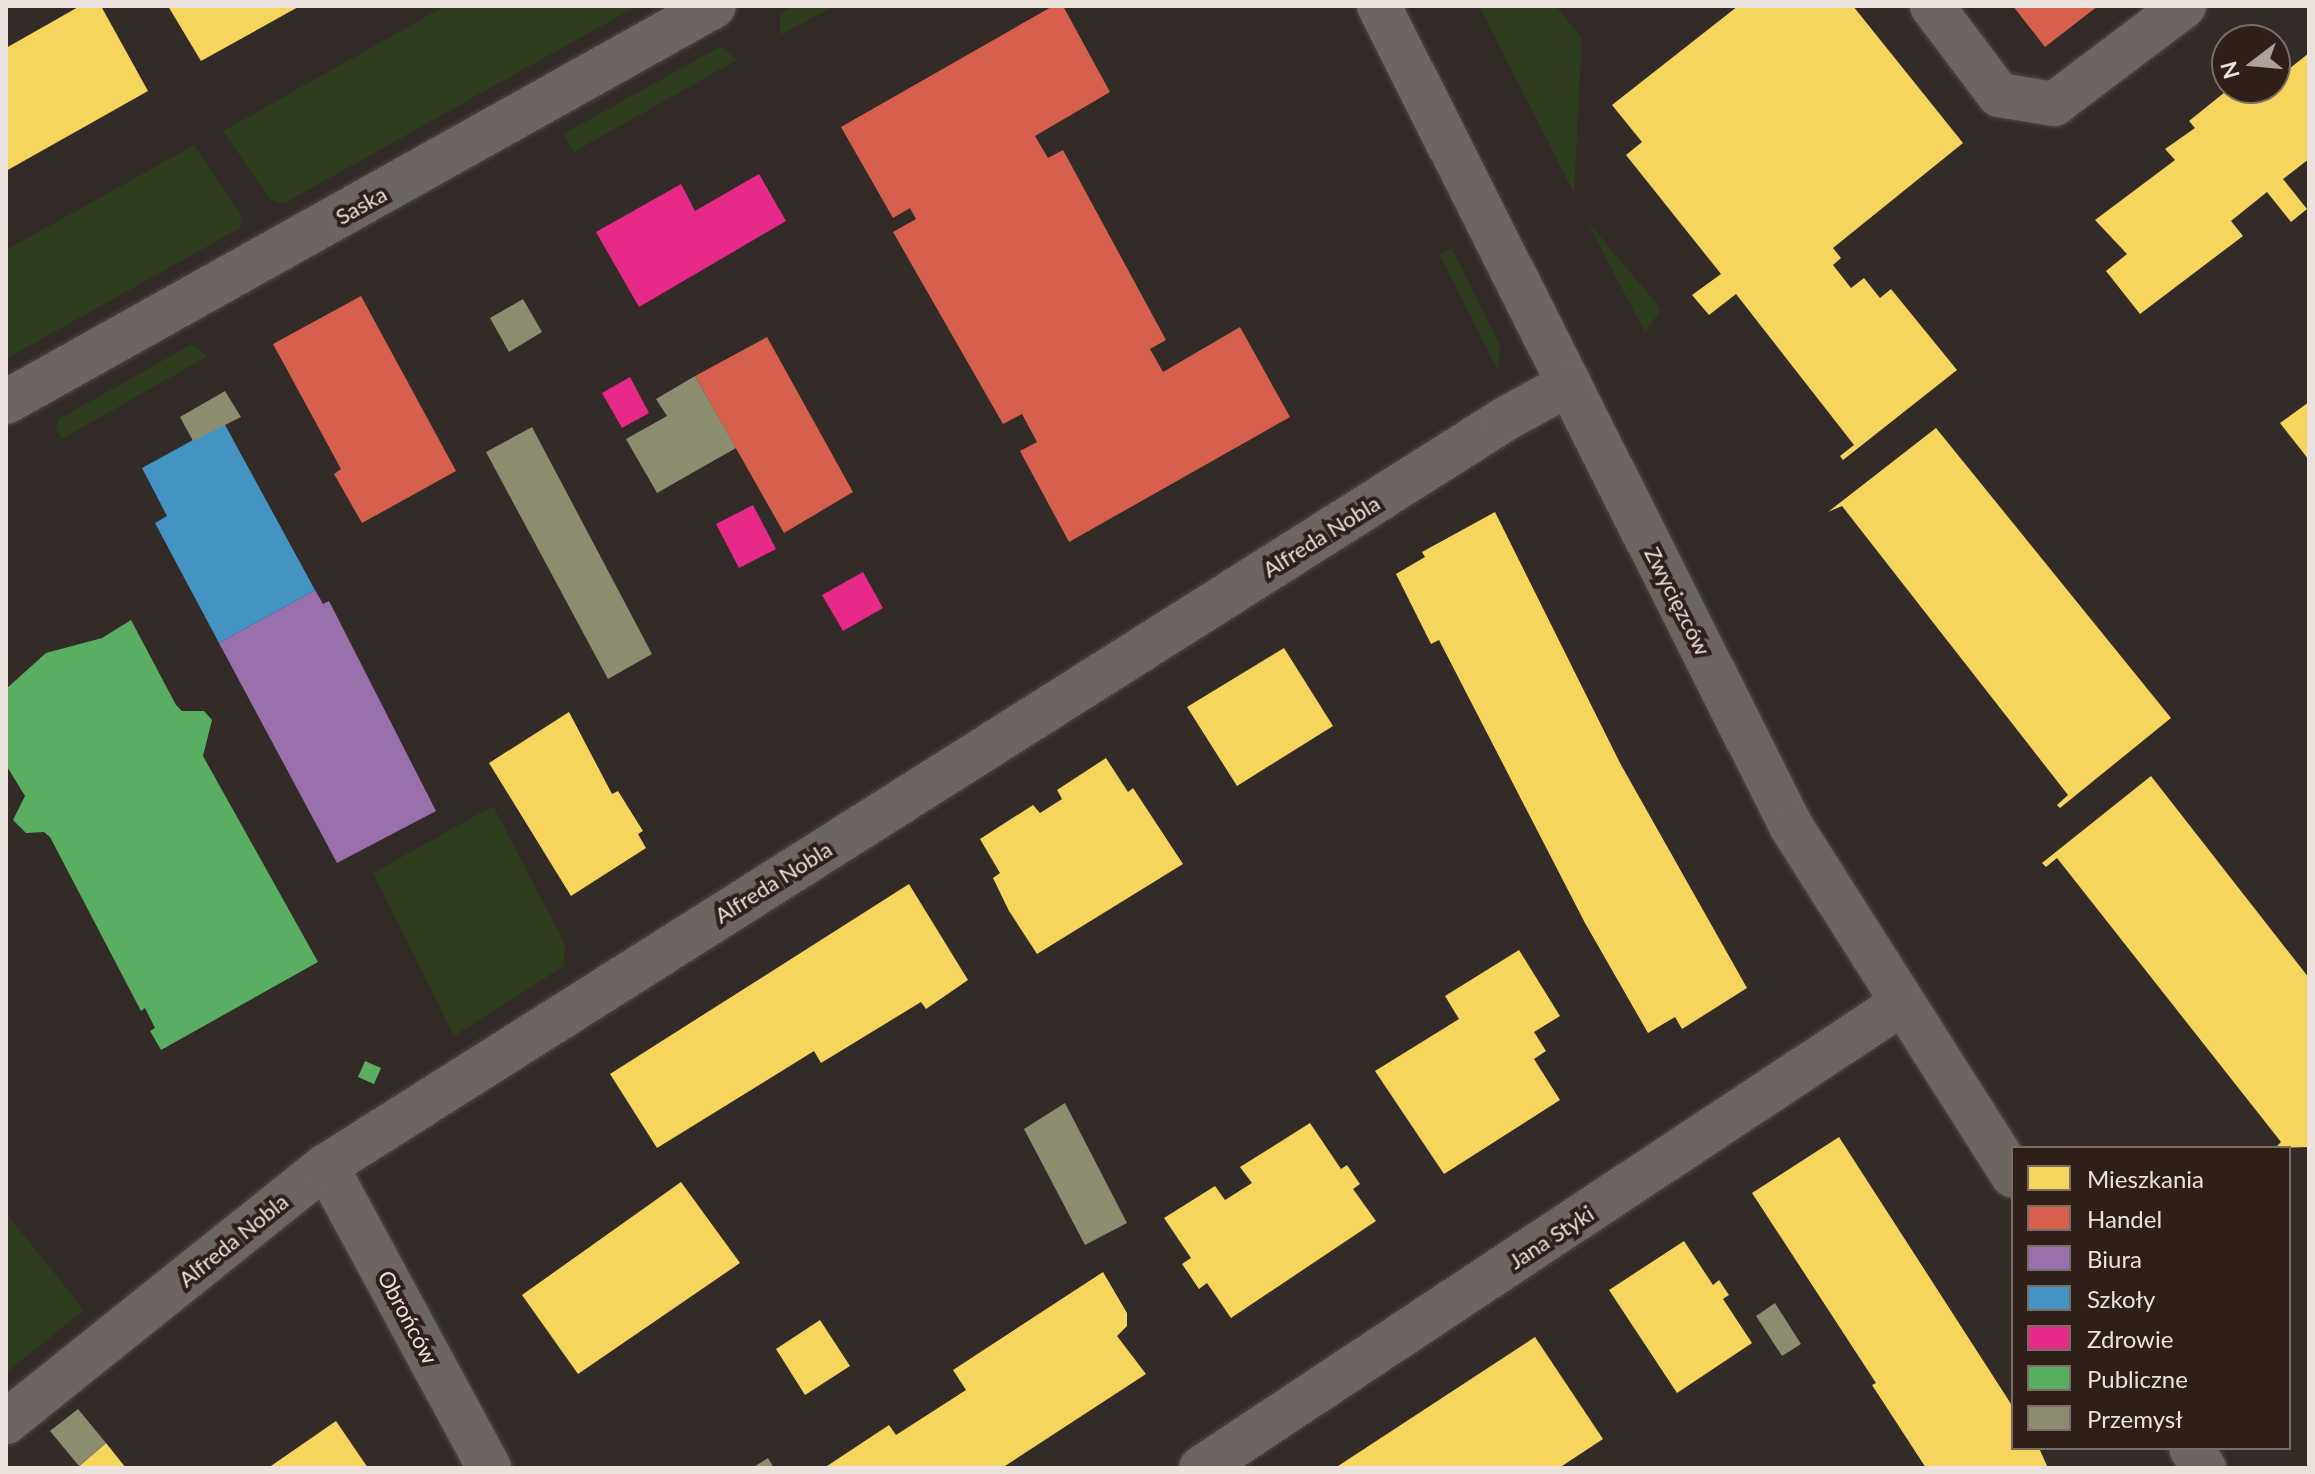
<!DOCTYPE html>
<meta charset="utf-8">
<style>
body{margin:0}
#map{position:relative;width:2315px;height:1474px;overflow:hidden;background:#332b27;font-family:Lato,sans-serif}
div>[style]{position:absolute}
.green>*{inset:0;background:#2e3d1d}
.homes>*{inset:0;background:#f6d55c}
.shops>*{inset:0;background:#d6604d}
.offices>*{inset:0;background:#9970ab}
.schools>*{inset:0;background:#4393c3}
.health>*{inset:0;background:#e7298a}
.public>*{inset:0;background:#5aae61}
.industry>*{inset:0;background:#8c8c6e}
.roads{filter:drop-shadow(0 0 2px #514946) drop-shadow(0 0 2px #514946)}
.minor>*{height:44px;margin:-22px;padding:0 22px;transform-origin:22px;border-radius:22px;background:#6c6562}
span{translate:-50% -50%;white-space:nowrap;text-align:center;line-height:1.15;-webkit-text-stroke:8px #2e2019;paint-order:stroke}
.street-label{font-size:22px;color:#ebe1dd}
.frame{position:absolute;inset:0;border:8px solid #ebe1dd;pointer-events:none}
.legend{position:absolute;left:2011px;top:1146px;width:280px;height:304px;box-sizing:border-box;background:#2e2019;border:2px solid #7a6d67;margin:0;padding:10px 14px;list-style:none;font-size:24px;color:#ebe1dd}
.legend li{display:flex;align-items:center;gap:16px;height:40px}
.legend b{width:40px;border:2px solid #7a6d67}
.north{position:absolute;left:2211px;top:24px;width:80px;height:80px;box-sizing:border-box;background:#2e2019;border:2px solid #7a6d67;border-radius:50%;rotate:254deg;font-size:22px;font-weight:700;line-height:32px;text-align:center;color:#ebe1dd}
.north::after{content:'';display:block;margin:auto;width:28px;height:36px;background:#aba19d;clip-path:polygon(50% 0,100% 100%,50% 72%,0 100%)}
</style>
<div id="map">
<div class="green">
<div style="clip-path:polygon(445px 6px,637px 6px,283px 204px,270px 199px,223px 131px)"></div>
<div style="clip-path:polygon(795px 6px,835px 6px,780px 35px,780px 14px)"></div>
<div style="clip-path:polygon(1479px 6px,1556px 6px,1582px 39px,1574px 193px)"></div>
<div style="clip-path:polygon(721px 46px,737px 60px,574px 152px,563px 134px)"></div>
<div style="clip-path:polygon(194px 145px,241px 215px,240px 228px,6px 359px,6px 250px)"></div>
<div style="clip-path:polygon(1587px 221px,1661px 309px,1645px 333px)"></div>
<div style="clip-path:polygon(1452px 248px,1500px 346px,1499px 373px,1440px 255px)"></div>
<div style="clip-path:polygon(192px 344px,208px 356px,62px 439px,56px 429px,59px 419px)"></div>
<div style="clip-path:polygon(493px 806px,565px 944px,564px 966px,454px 1036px,373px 873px)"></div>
<div style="clip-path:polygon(6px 1213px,84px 1310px,6px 1373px)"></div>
</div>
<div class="homes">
<div style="clip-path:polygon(80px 6px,101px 6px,148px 91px,6px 171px,6px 48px)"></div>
<div style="clip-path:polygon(168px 6px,300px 6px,201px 61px)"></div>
<div style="clip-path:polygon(1738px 6px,1853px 6px,1963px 143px,1833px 248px,1841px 258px,1833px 265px,1851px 288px,1864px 278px,1880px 298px,1891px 289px,1957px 370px,1843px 460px,1840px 456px,1854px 445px,1736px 294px,1709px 315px,1692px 295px,1721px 274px,1626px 155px,1642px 142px,1612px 105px)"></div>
<div style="clip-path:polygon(2309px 53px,2309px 159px,2283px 179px,2307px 209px,2291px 222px,2267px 192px,2231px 221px,2243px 236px,2140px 314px,2106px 271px,2127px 254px,2095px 220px,2175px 160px,2165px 149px,2195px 128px,2189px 121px,2230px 88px,2239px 94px,2246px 88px,2275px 88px,2275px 80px)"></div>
<div style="clip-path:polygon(2309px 402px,2309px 460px,2280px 423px)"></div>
<div style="clip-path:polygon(1936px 428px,2171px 718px,2060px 808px,2057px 805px,2068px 795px,1842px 506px,1828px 512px)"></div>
<div style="clip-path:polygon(1495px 512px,1620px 763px,1747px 988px,1682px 1029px,1675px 1017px,1648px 1033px,1585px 923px,1439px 640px,1431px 644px,1396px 574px,1425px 557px,1422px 552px)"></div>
<div style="clip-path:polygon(1284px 648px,1333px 726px,1237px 786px,1187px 707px)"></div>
<div style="clip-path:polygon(569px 712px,612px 794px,618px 791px,643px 831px,638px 834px,646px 848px,571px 896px,489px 763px)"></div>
<div style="clip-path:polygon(1106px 758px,1128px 792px,1133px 788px,1183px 864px,1037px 954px,1009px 911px,993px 878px,1000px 873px,980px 839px,1033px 805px,1040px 813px,1062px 799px,1057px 790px)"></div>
<div style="clip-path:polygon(2151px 776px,2309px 978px,2309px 1147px,2275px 1148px,2281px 1142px,2057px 858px,2046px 867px,2042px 863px)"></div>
<div style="clip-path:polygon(909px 884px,968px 980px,926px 1009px,921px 1002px,821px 1063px,814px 1051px,657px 1148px,610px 1074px)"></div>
<div style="clip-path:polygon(1519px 950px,1560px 1016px,1534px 1032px,1546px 1051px,1534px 1059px,1560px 1100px,1444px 1174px,1375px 1071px,1459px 1019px,1445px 996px)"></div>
<div style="clip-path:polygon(1310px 1123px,1341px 1169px,1347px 1165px,1360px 1184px,1353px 1189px,1376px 1221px,1231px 1318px,1207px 1283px,1199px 1289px,1182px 1264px,1191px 1258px,1164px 1218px,1215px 1186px,1225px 1200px,1252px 1183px,1240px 1167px)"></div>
<div style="clip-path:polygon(1839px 1137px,2013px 1407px,2013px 1448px,2039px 1448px,2048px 1468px,1926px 1468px,1872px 1385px,1876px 1383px,1752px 1193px)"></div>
<div style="clip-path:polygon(681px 1182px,740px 1263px,578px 1374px,522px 1295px)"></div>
<div style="clip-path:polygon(1684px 1241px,1713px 1285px,1719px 1280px,1729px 1295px,1723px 1299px,1752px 1343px,1677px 1393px,1609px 1290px)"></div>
<div style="clip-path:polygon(1103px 1272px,1127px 1313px,1127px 1326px,1117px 1336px,1146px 1374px,1002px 1468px,824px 1468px,889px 1425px,896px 1435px,966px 1390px,953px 1370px)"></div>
<div style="clip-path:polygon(820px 1320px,850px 1366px,805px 1395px,776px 1349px)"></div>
<div style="clip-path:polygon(1535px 1337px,1603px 1439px,1559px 1468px,1335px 1468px)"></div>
<div style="clip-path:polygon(336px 1421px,368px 1468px,268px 1468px)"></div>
<div style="clip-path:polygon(106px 1443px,126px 1468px,77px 1468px)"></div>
</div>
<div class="shops">
<div style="clip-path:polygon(1053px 6px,1063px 6px,1110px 92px,1035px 136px,1048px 158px,1063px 150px,1166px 340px,1150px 349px,1163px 372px,1240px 327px,1290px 417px,1069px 542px,1020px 451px,1037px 442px,1022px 414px,1003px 424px,893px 232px,916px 219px,910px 208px,893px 218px,841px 127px)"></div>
<div style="clip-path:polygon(2013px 6px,2098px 6px,2045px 47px)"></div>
<div style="clip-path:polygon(361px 296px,456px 471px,362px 523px,334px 474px,341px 469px,273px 344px)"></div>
<div style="clip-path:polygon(767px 337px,853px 492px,784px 533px,695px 376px)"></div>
</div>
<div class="offices">
<div style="clip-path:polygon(315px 590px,323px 604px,329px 601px,436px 811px,337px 863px,219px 643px)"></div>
</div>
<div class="schools">
<div style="clip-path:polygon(224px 423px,315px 590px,219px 643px,155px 523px,167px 516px,142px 468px)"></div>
</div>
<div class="health">
<div style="clip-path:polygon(759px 174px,786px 221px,639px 307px,596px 232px,681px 184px,695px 211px)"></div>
<div style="clip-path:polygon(630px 377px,649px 413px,622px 428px,602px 393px)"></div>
<div style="clip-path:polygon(753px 505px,776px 549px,739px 568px,716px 524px)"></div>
<div style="clip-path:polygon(863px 572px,883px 608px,843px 631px,822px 595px)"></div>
</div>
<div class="public">
<div style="clip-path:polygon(131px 620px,176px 705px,182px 711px,204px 711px,212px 720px,203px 756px,318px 962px,161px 1050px,150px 1031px,155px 1028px,145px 1008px,141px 1011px,50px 837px,44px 832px,26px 833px,13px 820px,25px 796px,6px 765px,6px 689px,46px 653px,102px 638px)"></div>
<div style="clip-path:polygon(365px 1061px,381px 1068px,374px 1084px,358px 1077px)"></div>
</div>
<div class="industry">
<div style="clip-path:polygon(523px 299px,542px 332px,509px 352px,490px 318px)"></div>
<div style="clip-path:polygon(695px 376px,736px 448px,657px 493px,626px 439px,667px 416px,656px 399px)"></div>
<div style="clip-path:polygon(225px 391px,241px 417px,193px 441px,180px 417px)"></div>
<div style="clip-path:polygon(532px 427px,652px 654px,608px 679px,486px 452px)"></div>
<div style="clip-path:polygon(1065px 1103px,1127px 1223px,1085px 1245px,1024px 1129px)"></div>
<div style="clip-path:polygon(1775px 1303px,1801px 1344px,1782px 1356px,1756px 1316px)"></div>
<div style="clip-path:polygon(78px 1409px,106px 1443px,79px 1466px,50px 1431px)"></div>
<div style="clip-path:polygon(768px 1458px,774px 1468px,752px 1468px)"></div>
</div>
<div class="roads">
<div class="minor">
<div style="left:1379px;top:6px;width:918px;rotate:63.32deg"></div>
<div style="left:1791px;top:826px;width:414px;rotate:57.6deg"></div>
<div style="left:1932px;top:6px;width:111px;rotate:53deg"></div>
<div style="left:1999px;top:95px;width:56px;rotate:9.3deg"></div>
<div style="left:2054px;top:104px;width:163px;rotate:-37deg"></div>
<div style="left:6px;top:402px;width:811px;rotate:-29.22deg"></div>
<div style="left:326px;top:1166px;width:343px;rotate:61.6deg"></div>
<div style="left:6px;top:1422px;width:410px;rotate:-38.7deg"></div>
<div style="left:326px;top:1166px;width:1398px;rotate:-32.35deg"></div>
<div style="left:1507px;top:418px;width:71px;rotate:-28.7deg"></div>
<div style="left:2191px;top:1448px;width:24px;rotate:57deg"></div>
<div style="left:1201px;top:1468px;width:840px;rotate:-33.54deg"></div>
</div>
</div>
<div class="street-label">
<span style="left:361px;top:205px;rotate:-29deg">Saska</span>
<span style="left:1321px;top:536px;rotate:-32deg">Alfreda Nobla</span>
<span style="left:1678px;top:601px;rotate:63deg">Zwycięzców</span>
<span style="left:773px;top:882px;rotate:-32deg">Alfreda Nobla</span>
<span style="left:1551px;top:1237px;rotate:-33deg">Jana Styki</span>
<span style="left:233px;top:1240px;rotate:-39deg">Alfreda Nobla</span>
<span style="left:408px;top:1317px;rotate:62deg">Obrońców</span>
</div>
<div class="frame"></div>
<ul class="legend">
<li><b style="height:22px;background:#f6d55c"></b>Mieszkania</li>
<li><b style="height:22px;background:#d6604d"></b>Handel</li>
<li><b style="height:22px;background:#9970ab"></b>Biura</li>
<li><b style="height:22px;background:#4393c3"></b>Szkoły</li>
<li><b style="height:22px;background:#e7298a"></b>Zdrowie</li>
<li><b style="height:22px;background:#5aae61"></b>Publiczne</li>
<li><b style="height:22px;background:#8c8c6e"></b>Przemysł</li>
</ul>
<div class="north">N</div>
</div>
